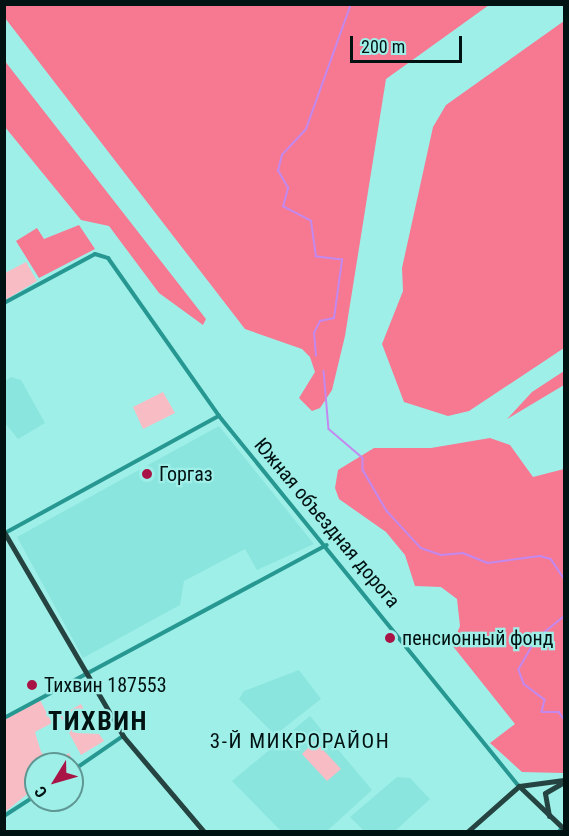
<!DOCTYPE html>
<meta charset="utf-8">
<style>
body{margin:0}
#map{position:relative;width:569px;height:836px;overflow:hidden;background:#9fefe9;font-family:"Roboto Condensed",sans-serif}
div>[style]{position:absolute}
.built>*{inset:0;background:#8ae5de}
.green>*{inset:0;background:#f8bcc4}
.forest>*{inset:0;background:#f67891}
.stream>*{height:1.5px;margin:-0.75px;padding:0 0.75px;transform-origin:0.75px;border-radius:0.75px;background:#c389ef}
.minor>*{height:4px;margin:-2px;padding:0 2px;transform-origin:2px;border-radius:2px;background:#269791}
.major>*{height:5px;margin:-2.5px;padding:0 2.5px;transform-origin:2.5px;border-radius:2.5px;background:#254441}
.dots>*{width:16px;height:16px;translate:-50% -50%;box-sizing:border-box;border:3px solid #9fefe9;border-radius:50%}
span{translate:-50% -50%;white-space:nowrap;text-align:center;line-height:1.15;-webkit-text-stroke:4.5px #9fefe9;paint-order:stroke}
.poi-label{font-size:20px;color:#001211}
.left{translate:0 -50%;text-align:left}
.street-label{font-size:20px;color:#001211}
.neighbourhood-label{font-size:21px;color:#001211;letter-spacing:1.5px}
.district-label{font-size:26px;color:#001211;font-weight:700;letter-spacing:1.5px}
.frame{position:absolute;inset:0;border:6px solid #001211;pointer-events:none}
.north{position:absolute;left:24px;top:752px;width:60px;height:60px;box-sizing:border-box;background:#9fefe9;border:2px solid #5f9793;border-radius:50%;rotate:233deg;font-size:16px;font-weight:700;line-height:24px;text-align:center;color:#001211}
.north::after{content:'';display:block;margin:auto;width:21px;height:27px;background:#a91446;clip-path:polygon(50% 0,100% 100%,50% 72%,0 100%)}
.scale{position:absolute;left:350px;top:36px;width:112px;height:27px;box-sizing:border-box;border:3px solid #001211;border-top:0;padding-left:8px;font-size:18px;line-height:21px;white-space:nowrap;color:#001211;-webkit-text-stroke:4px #9fefe9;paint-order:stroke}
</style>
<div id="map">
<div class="built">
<div style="clip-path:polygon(11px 377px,21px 380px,45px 423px,18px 439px,5px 423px,5px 381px)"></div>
<div style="clip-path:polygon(219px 426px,314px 544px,257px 570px,245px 549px,184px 581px,180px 605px,83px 658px,17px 537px)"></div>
<div style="clip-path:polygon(299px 670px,321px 699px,275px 735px,239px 699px,244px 691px)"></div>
<div style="clip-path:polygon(310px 716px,372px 790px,327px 831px,281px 831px,232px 781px)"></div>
<div style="clip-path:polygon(397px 777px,410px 778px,430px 799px,395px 831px,364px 831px,350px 817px)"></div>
</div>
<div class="green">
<div style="clip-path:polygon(26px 262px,37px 281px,5px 300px,5px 273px)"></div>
<div style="clip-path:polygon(163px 392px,175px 413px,143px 429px,133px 407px)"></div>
<div style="clip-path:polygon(40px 700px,52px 723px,35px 732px,41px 752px,52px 763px,69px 753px,75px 765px,36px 764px,36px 787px,5px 812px,4px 720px)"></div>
<div style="clip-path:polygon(81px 704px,85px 712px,74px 725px,76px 733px,99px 734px,104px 741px,81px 755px,60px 716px)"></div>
<div style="clip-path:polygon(315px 741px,341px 769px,327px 781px,302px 754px)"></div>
</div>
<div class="forest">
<div style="clip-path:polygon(5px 4px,489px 5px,386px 79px,345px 336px,332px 390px,320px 408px,312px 411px,299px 398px,315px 372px,310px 357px,302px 349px,245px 329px,5px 18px)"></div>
<div style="clip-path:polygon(564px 21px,564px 348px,469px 411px,448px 416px,404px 402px,382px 344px,403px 291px,402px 268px,433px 127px,446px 105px)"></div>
<div style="clip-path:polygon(4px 60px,206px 319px,203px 325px,159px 293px,109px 226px,81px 220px,5px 127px)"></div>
<div style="clip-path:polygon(79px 225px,95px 249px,39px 278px,16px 241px,37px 228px,44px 239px)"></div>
<div style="clip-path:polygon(564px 371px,564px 385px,507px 419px,532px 392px)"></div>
<div style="clip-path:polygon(490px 438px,510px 445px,533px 477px,564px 469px,564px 773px,522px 772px,490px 743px,515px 724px,452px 645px,460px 626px,457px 599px,441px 587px,415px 586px,405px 555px,386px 532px,339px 499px,335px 488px,338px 470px,374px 448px,431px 448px)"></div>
</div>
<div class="stream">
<div style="left:316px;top:356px;width:23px;rotate:-95deg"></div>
<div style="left:314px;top:333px;width:13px;rotate:-63deg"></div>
<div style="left:320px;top:321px;width:14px;rotate:-12deg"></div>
<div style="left:334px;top:318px;width:59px;rotate:-82.1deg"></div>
<div style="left:342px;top:260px;width:26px;rotate:-173deg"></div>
<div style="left:316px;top:257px;width:36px;rotate:-98deg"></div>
<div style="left:311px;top:221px;width:31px;rotate:-153deg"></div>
<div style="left:283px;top:207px;width:20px;rotate:-75deg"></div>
<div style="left:288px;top:188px;width:20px;rotate:-120deg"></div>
<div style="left:278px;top:171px;width:16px;rotate:-76deg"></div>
<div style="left:282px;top:155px;width:35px;rotate:-47deg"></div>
<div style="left:306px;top:129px;width:133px;rotate:-70.2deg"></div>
<div style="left:324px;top:371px;width:58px;rotate:85.1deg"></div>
<div style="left:329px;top:429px;width:45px;rotate:40.5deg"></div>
<div style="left:363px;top:458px;width:12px;rotate:90deg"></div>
<div style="left:363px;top:470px;width:48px;rotate:59.7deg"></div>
<div style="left:387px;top:511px;width:50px;rotate:47.4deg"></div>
<div style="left:421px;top:548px;width:21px;rotate:19deg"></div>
<div style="left:441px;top:555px;width:22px;rotate:-5deg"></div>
<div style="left:463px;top:553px;width:27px;rotate:22deg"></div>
<div style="left:488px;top:563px;width:52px;rotate:-7.7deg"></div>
<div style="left:540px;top:556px;width:11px;rotate:15deg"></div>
<div style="left:551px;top:559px;width:23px;rotate:56deg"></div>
<div style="left:564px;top:617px;width:36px;rotate:141deg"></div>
<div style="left:536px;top:640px;width:34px;rotate:120deg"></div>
<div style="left:519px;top:670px;width:15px;rotate:70deg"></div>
<div style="left:524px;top:684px;width:26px;rotate:37deg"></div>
<div style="left:545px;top:700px;width:12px;rotate:104deg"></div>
<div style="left:542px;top:712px;width:17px"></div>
<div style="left:559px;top:712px;width:9px;rotate:54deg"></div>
</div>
<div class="minor">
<div style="left:4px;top:303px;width:103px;rotate:-28.3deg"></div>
<div style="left:95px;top:254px;width:14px;rotate:17deg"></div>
<div style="left:108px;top:258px;width:193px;rotate:54.9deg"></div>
<div style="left:219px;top:416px;width:476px;rotate:51deg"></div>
<div style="left:5px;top:533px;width:244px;rotate:-28.7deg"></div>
<div style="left:4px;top:718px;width:366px;rotate:-28.2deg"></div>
<div style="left:72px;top:771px;width:62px;rotate:-34.5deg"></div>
<div style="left:4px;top:816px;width:38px;rotate:-33deg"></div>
<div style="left:560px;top:830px;width:3px;rotate:45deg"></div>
</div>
<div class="major">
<div style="left:4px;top:532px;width:236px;rotate:59.7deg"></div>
<div style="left:123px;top:736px;width:126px;rotate:49.8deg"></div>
<div style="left:519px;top:786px;width:62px;rotate:43.7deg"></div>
<div style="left:549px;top:816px;width:23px;rotate:-100deg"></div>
<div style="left:545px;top:793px;width:22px;rotate:-30deg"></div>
<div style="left:467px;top:832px;width:69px;rotate:-41.5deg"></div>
<div style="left:519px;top:786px;width:45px;rotate:-7.6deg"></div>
</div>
<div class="dots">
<div style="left:147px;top:474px;background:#a91446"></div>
<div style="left:390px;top:638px;background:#a91446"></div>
<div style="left:32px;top:685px;background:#a91446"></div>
</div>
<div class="poi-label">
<span class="left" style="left:159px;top:474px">Горгаз</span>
<span class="left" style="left:402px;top:638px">пенсионный фонд</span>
<span class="left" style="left:44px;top:685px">Тихвин 187553</span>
</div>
<div class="street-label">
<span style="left:327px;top:523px;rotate:50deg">Южная объездная дорога</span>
</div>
<div class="neighbourhood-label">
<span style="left:300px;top:741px">3-Й МИКРОРАЙОН</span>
</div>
<div class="district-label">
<span style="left:98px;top:722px">ТИХВИН</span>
</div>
<div class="frame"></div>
<div class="north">С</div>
<div class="scale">200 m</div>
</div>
